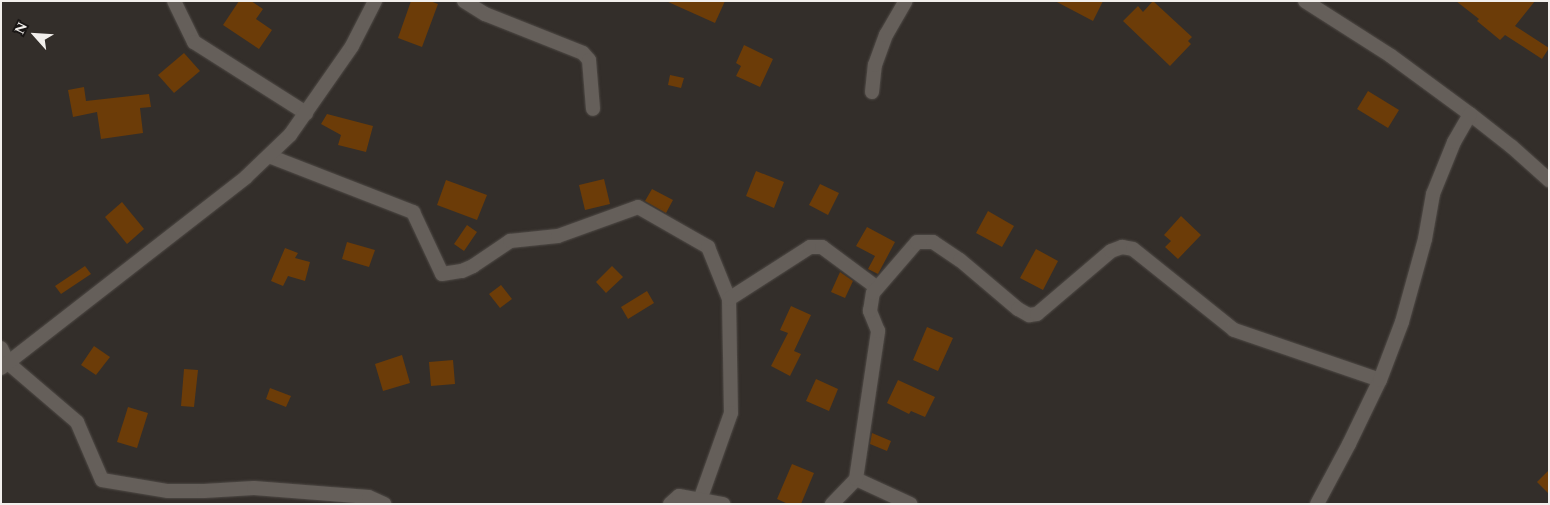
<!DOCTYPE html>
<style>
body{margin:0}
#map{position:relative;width:1550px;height:505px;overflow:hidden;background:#332e2a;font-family:Spectral,serif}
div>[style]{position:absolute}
.building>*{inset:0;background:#6c3c08}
.roads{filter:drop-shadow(0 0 1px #4f4a46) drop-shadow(0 0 1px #4f4a46)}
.minor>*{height:14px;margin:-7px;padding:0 7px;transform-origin:7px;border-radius:7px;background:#655f5a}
.tertiary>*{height:14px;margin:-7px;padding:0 7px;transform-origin:7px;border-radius:7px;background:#655f5a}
span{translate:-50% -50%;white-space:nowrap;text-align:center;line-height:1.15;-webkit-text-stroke:4px #191615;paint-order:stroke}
.frame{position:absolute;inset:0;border:2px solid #f2efec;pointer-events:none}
.north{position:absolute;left:10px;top:10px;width:50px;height:50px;-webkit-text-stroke:4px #191615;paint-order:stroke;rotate:296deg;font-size:14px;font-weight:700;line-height:20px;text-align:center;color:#f2efec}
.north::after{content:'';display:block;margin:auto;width:18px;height:22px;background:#f2efec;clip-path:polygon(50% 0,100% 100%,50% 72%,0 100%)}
</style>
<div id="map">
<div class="building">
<div style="clip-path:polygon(239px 1px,251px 1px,263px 9px,256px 19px,272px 30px,259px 49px,223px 25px)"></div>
<div style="clip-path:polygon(411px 1px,430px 1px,438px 4px,422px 47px,398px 38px)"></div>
<div style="clip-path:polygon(666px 1px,725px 1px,715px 23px)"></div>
<div style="clip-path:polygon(1055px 1px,1103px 1px,1093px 21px)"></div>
<div style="clip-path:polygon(1153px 1px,1192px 37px,1188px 41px,1191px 44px,1170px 66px,1123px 21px,1138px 6px,1143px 12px)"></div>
<div style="clip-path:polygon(1456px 1px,1535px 1px,1515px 26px,1549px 48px,1542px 59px,1505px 35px,1500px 40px,1477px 21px,1479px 19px)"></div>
<div style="clip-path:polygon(744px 45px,773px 59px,760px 87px,736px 76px,741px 66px,736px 63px)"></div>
<div style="clip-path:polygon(184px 53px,200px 71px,174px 93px,158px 75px)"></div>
<div style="clip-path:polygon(670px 75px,684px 78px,681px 88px,668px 85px)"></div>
<div style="clip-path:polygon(84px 87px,86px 101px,149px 94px,151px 107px,140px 108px,143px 133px,101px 139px,97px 112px,73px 117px,68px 90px)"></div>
<div style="clip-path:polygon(1368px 91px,1399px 110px,1388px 128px,1357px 109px)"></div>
<div style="clip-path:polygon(327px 114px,373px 126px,366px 152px,338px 145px,341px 135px,321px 124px)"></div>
<div style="clip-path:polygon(756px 171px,784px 182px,774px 208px,746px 196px)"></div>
<div style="clip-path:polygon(604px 179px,610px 204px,585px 210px,579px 185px)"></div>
<div style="clip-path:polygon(446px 180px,487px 195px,477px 220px,437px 205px)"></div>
<div style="clip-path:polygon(820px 184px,839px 193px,828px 215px,809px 205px)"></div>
<div style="clip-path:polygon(652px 189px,673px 200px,666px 213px,645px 201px)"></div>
<div style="clip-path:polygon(122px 202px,144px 229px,127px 244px,105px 217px)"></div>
<div style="clip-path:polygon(988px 211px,1014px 226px,1002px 247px,976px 233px)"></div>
<div style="clip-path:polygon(1181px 216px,1201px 235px,1178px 259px,1165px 247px,1171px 241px,1164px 235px)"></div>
<div style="clip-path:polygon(467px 225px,477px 232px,464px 251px,454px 244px)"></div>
<div style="clip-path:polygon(867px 227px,895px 242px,878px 274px,868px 269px,875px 256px,856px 246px)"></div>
<div style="clip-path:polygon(347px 242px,375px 250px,369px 267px,342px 259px)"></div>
<div style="clip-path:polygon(285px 248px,298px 253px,295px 258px,310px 262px,305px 281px,288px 276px,283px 286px,271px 281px)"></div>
<div style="clip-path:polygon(1036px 249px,1058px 261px,1043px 290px,1020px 278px)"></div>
<div style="clip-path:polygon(85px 266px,91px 274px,61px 294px,55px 286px)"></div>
<div style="clip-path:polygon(612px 266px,623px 277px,606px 293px,596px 282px)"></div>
<div style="clip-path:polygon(840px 272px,853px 281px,845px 298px,831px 292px)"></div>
<div style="clip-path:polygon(501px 285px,512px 299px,500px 308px,489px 294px)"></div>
<div style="clip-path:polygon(647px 291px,654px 303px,628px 319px,621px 307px)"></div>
<div style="clip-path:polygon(791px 306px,811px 315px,794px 351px,801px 354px,790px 376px,771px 366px,788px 333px,780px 330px)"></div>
<div style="clip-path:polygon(927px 327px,953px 338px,938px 371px,913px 360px)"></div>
<div style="clip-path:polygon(94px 346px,110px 357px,96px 375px,81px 365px)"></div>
<div style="clip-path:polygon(402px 355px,410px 383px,383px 391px,375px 364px)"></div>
<div style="clip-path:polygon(453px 360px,455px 384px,431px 386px,429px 362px)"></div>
<div style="clip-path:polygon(184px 369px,198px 370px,194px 407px,181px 406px)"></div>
<div style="clip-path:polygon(816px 379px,838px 389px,829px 411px,806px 401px)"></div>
<div style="clip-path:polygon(898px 380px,935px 397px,925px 417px,911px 411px,909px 414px,887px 403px)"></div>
<div style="clip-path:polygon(270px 388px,291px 396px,286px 407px,266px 399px)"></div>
<div style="clip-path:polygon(128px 407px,148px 413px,137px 448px,117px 442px)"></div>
<div style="clip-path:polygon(872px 433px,891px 441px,887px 451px,870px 444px)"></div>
<div style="clip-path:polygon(792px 464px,814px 473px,801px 504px,788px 504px,777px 499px)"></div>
<div style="clip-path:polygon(1549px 470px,1549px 494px,1537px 482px)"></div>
</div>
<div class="roads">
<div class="minor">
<div style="left:174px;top:1px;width:46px;rotate:64deg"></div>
<div style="left:194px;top:42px;width:133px;rotate:32.4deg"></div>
<div style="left:464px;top:1px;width:25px;rotate:32deg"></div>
<div style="left:485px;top:14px;width:105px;rotate:21.7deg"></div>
<div style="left:583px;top:53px;width:9px;rotate:49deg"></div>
<div style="left:589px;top:60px;width:49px;rotate:85.3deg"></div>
<div style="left:1305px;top:1px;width:102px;rotate:32.6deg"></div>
<div style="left:1391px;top:56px;width:98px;rotate:36.3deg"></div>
<div style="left:1470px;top:114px;width:53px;rotate:38.2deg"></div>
<div style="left:1512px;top:147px;width:50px;rotate:41.7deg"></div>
<div style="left:872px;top:92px;width:27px;rotate:-84deg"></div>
<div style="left:875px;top:65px;width:32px;rotate:-70deg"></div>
<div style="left:886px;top:35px;width:39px;rotate:-60deg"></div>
<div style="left:269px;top:156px;width:155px;rotate:21.3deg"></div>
<div style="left:413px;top:212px;width:68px;rotate:64.9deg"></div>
<div style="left:442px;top:274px;width:20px;rotate:-9deg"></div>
<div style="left:462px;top:271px;width:12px;rotate:-24deg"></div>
<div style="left:473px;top:266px;width:45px;rotate:-34deg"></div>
<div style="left:510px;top:241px;width:48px;rotate:-5.9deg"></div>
<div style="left:558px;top:236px;width:85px;rotate:-19.9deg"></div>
<div style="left:638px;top:207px;width:81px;rotate:29.7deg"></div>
<div style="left:708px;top:247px;width:56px;rotate:68deg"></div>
<div style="left:729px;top:299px;width:114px;rotate:89deg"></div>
<div style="left:731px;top:413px;width:92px;rotate:109.6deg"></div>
<div style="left:729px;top:299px;width:96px;rotate:-32.7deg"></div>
<div style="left:810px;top:247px;width:12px"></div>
<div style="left:822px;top:247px;width:67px;rotate:36.5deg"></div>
<div style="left:1px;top:348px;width:17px;rotate:65deg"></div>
<div style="left:8px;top:363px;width:91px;rotate:40.5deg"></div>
<div style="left:77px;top:422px;width:63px;rotate:66.7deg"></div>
<div style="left:102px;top:480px;width:67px;rotate:9.5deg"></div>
<div style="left:168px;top:491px;width:36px"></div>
<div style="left:204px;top:491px;width:50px;rotate:-3.4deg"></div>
<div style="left:254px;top:488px;width:115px;rotate:4.5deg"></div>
<div style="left:369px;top:497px;width:17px;rotate:25deg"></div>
<div style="left:856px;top:479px;width:60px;rotate:24.8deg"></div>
<div style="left:670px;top:504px;width:12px;rotate:-42deg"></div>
<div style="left:679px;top:496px;width:45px;rotate:10.3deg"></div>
<div style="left:832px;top:504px;width:35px;rotate:-46deg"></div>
<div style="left:856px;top:479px;width:150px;rotate:-81.5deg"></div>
<div style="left:878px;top:331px;width:22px;rotate:-112deg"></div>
<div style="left:870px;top:311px;width:18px;rotate:-81deg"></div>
<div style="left:873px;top:293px;width:67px;rotate:-49.2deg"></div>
<div style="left:917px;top:242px;width:16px"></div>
<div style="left:933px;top:242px;width:32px;rotate:34deg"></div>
<div style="left:960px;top:260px;width:76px;rotate:40.2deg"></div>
<div style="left:1018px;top:309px;width:13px;rotate:29deg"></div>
<div style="left:1029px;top:315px;width:8px;rotate:-7deg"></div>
<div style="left:1037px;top:314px;width:97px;rotate:-40.4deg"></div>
<div style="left:1111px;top:251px;width:12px;rotate:-20deg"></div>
<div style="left:1122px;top:247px;width:11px;rotate:10deg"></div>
<div style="left:1133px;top:249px;width:129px;rotate:38.7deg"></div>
<div style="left:1234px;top:330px;width:154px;rotate:18.9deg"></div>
<div style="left:1317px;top:504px;width:68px;rotate:-61.9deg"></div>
<div style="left:1349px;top:444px;width:71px;rotate:-64.2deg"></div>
<div style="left:1380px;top:380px;width:62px;rotate:-69.2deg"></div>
<div style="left:1402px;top:322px;width:86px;rotate:-74.5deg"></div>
<div style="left:1425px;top:239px;width:46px;rotate:-79.9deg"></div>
<div style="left:1433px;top:194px;width:56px;rotate:-68deg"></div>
<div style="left:1454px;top:142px;width:32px;rotate:-60deg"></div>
</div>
<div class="tertiary">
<div style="left:1px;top:368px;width:311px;rotate:-37.9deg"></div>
<div style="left:246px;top:177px;width:61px;rotate:-43.7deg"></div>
<div style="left:290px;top:135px;width:108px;rotate:-55.1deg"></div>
<div style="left:352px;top:46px;width:51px;rotate:-62.9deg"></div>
</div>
</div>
<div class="frame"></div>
<div class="north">N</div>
</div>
